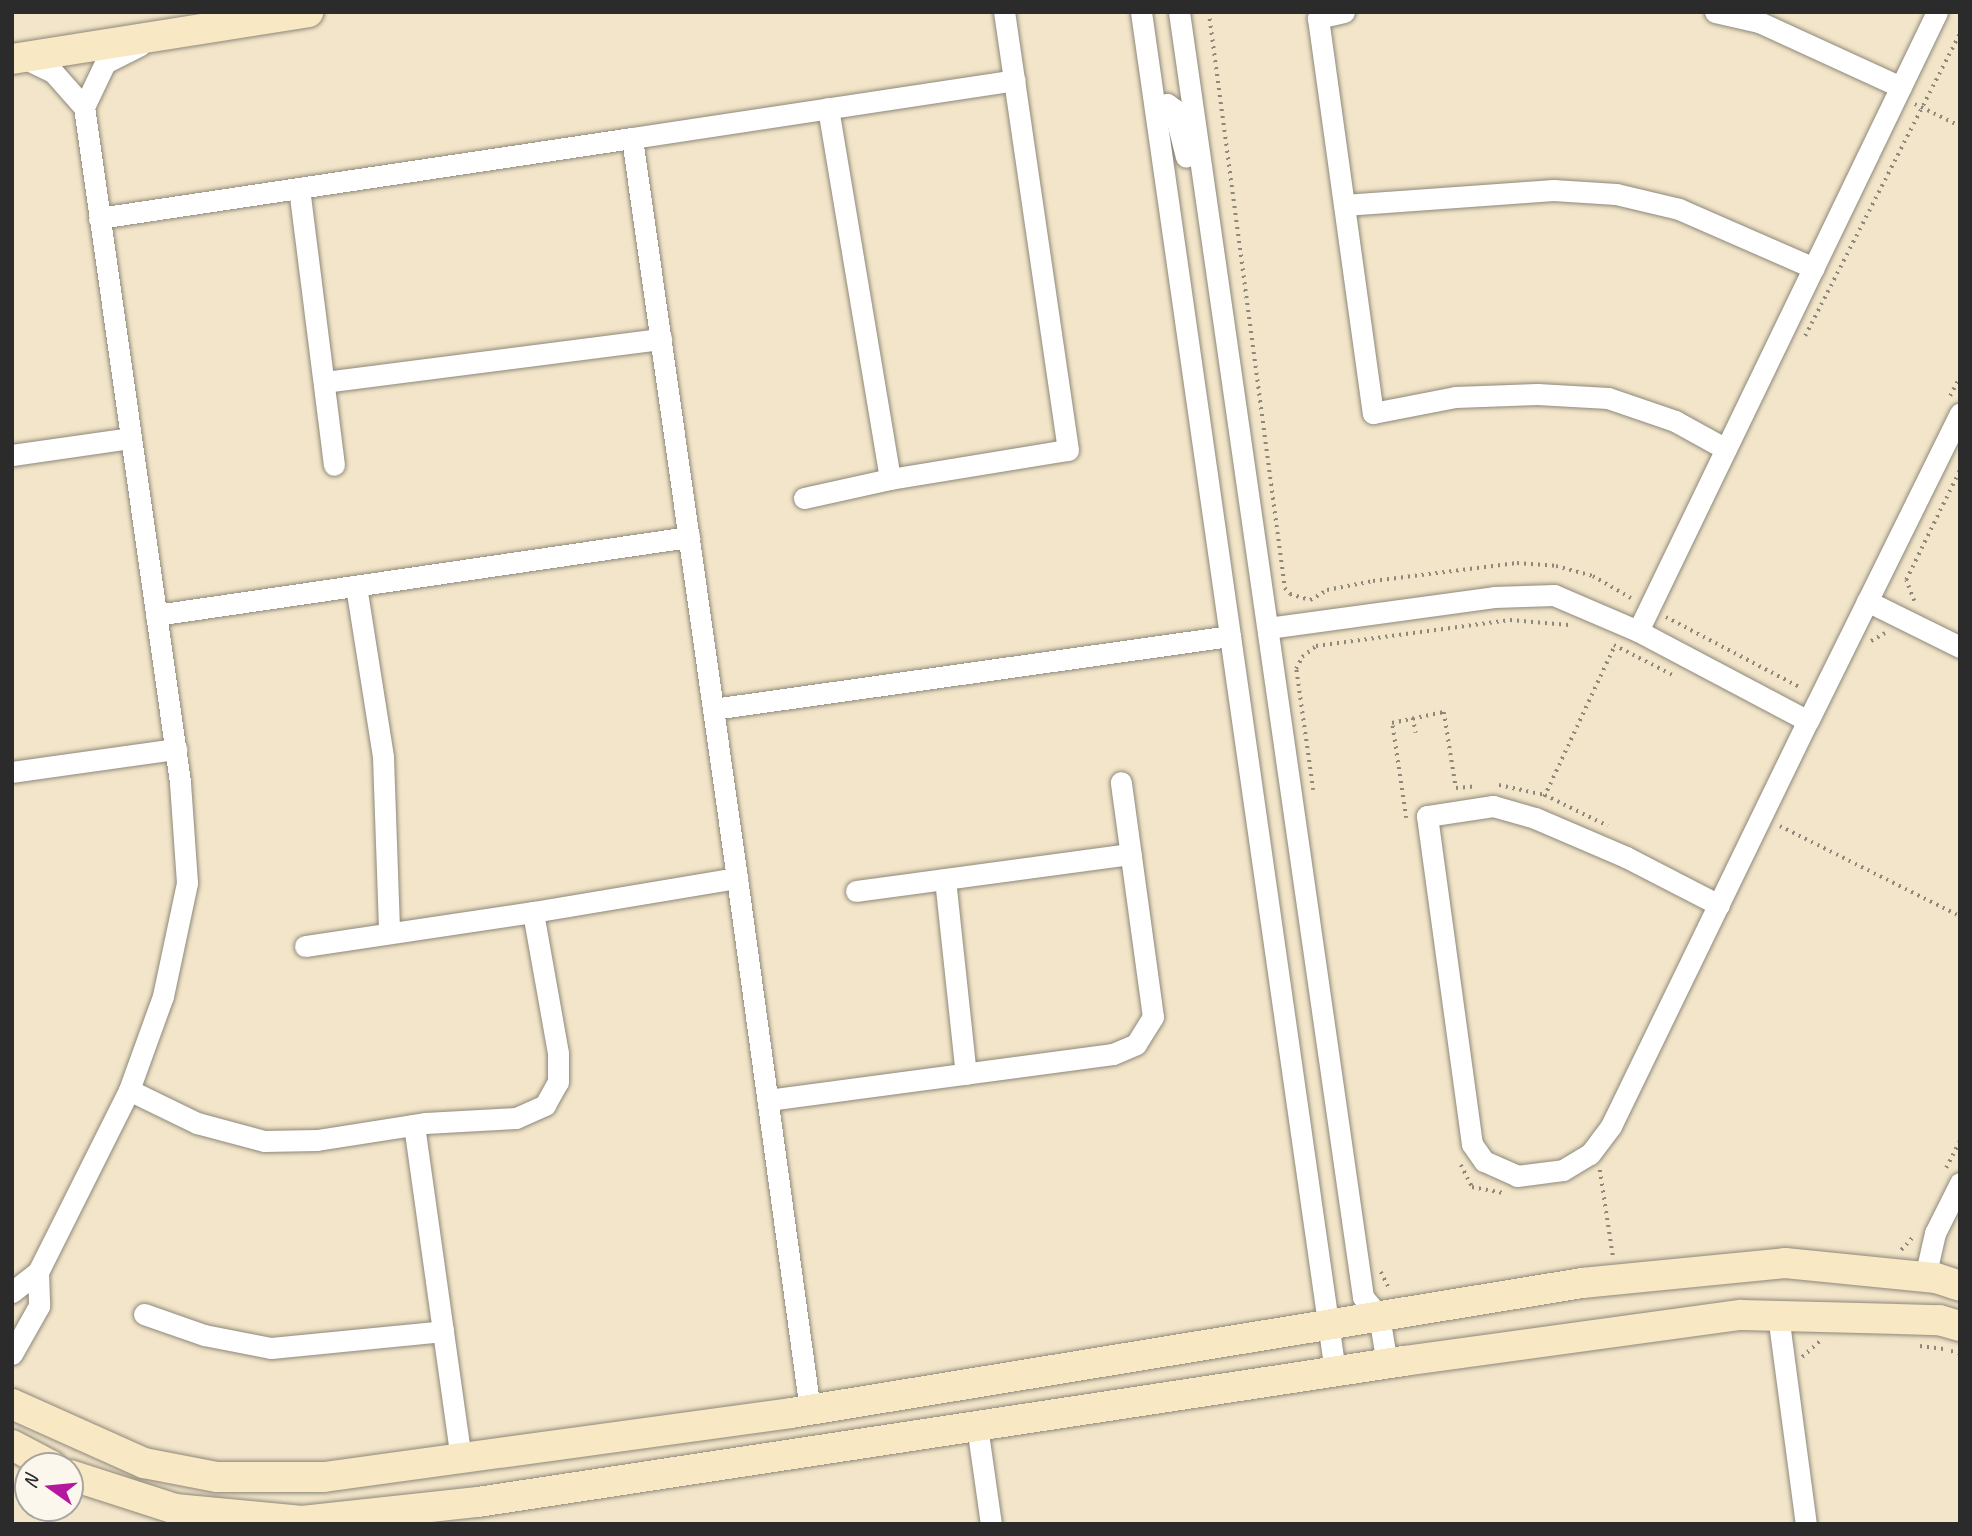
<!DOCTYPE html>
<style>
body{margin:0}
#map{position:relative;width:1972px;height:1536px;overflow:hidden;background:#f2e5c9;font-family:Caveat,sans-serif}
div>[style]{position:absolute}
.path>*{height:3.5px;margin-top:-1.75px;transform-origin:0;background:repeating-linear-gradient(90deg,#8e887a 0 2px,transparent 0 7px)}
.roads{filter:drop-shadow(0 0 2px #8e887a) drop-shadow(0 0 2px #8e887a)}
.minor>*{height:21px;margin:-10.5px;padding:0 10.5px;transform-origin:10.5px;border-radius:10.5px;background:#fff}
.secondary>*{height:30px;margin:-15px;padding:0 15px;transform-origin:15px;border-radius:15px;background:#f8e8c3}
span{translate:-50% -50%;white-space:nowrap;text-align:center;line-height:1.15;-webkit-text-stroke:6px #fbf7ec;paint-order:stroke}
.frame{position:absolute;inset:0;border:14px solid #2b2b2b;pointer-events:none}
.north{position:absolute;left:14px;top:1452px;width:70px;height:70px;box-sizing:border-box;background:#fbf7ec;border:2px solid #a8a59f;border-radius:50%;rotate:285deg;font-size:19px;font-weight:700;line-height:28px;text-align:center;color:#2b2b2b}
.north::after{content:'';display:block;margin:auto;width:24px;height:32px;background:#b5179e;clip-path:polygon(50% 0,100% 100%,50% 72%,0 100%)}
</style>
<div id="map">
<div class="path">
<div style="left:1209px;top:12px;width:581px;rotate:82.48deg"></div>
<div style="left:1285px;top:588px;width:8px;rotate:50deg"></div>
<div style="left:1290px;top:594px;width:21px;rotate:17deg"></div>
<div style="left:1310px;top:600px;width:20px;rotate:-30deg"></div>
<div style="left:1327px;top:590px;width:47px;rotate:-11.1deg"></div>
<div style="left:1373px;top:581px;width:145px;rotate:-7.1deg"></div>
<div style="left:1517px;top:563px;width:39px;rotate:4deg"></div>
<div style="left:1556px;top:566px;width:38px;rotate:15deg"></div>
<div style="left:1593px;top:576px;width:44px;rotate:30.1deg"></div>
<div style="left:1915px;top:104px;width:50px;rotate:26.1deg"></div>
<div style="left:1805px;top:336px;width:340px;rotate:-62.9deg"></div>
<div style="left:1950px;top:396px;width:22px;rotate:-63deg"></div>
<div style="left:1914px;top:601px;width:22px;rotate:-111deg"></div>
<div style="left:1906px;top:580px;width:123px;rotate:-63.9deg"></div>
<div style="left:1666px;top:617px;width:153px;rotate:27.7deg"></div>
<div style="left:1871px;top:641px;width:16px;rotate:-30deg"></div>
<div style="left:1614px;top:645px;width:66px;rotate:27deg"></div>
<div style="left:1413px;top:718px;width:15px;rotate:79deg"></div>
<div style="left:1499px;top:785px;width:47px;rotate:12.3deg"></div>
<div style="left:1545px;top:795px;width:70px;rotate:26.2deg"></div>
<div style="left:1313px;top:790px;width:122px;rotate:-98deg"></div>
<div style="left:1296px;top:669px;width:13px;rotate:-63deg"></div>
<div style="left:1302px;top:657px;width:18px;rotate:-38deg"></div>
<div style="left:1316px;top:646px;width:196px;rotate:-7.6deg"></div>
<div style="left:1510px;top:620px;width:59px;rotate:4.8deg"></div>
<div style="left:1544px;top:797px;width:168px;rotate:-65deg"></div>
<div style="left:1406px;top:818px;width:96px;rotate:-98.4deg"></div>
<div style="left:1392px;top:723px;width:53px;rotate:-11.9deg"></div>
<div style="left:1444px;top:712px;width:77px;rotate:81deg"></div>
<div style="left:1456px;top:788px;width:21px;rotate:-5deg"></div>
<div style="left:1780px;top:826px;width:201px;rotate:26.6deg"></div>
<div style="left:1461px;top:1165px;width:25px;rotate:63deg"></div>
<div style="left:1472px;top:1187px;width:33px;rotate:11deg"></div>
<div style="left:1946px;top:1168px;width:31px;rotate:-63deg"></div>
<div style="left:1600px;top:1170px;width:87px;rotate:81.4deg"></div>
<div style="left:1901px;top:1250px;width:16px;rotate:-47deg"></div>
<div style="left:1381px;top:1272px;width:20px;rotate:63deg"></div>
<div style="left:1920px;top:1346px;width:24px;rotate:7deg"></div>
<div style="left:1951px;top:1351px;width:9px;rotate:13deg"></div>
<div style="left:1802px;top:1357px;width:24px;rotate:-42deg"></div>
</div>
<div class="roads">
<div class="minor">
<div style="left:1141px;top:12px;width:1374px;rotate:81.88deg"></div>
<div style="left:1179px;top:12px;width:1298px;rotate:81.85deg"></div>
<div style="left:1363px;top:1297px;width:25px;rotate:50deg"></div>
<div style="left:1379px;top:1316px;width:49px;rotate:80.5deg"></div>
<div style="left:1344px;top:12px;width:27px;rotate:167deg"></div>
<div style="left:1318px;top:18px;width:399px;rotate:82.1deg"></div>
<div style="left:1373px;top:413px;width:84px;rotate:-11deg"></div>
<div style="left:1455px;top:397px;width:82px;rotate:-2.1deg"></div>
<div style="left:1537px;top:394px;width:71px;rotate:3.2deg"></div>
<div style="left:1608px;top:398px;width:71px;rotate:18.9deg"></div>
<div style="left:1675px;top:421px;width:58px;rotate:28.8deg"></div>
<div style="left:1715px;top:12px;width:45px;rotate:12.8deg"></div>
<div style="left:1759px;top:22px;width:156px;rotate:24.6deg"></div>
<div style="left:24px;top:58px;width:32px;rotate:26deg"></div>
<div style="left:53px;top:72px;width:47px;rotate:48.5deg"></div>
<div style="left:84px;top:107px;width:49px;rotate:-64.5deg"></div>
<div style="left:105px;top:63px;width:39px;rotate:-27deg"></div>
<div style="left:828px;top:108px;width:376px;rotate:80.5deg"></div>
<div style="left:890px;top:479px;width:180px;rotate:-9.3deg"></div>
<div style="left:1068px;top:450px;width:443px;rotate:-98.3deg"></div>
<div style="left:1155px;top:109px;width:13px;rotate:-23deg"></div>
<div style="left:1167px;top:104px;width:9px;rotate:36deg"></div>
<div style="left:1174px;top:109px;width:49px;rotate:76deg"></div>
<div style="left:299px;top:188px;width:279px;rotate:82.8deg"></div>
<div style="left:1344px;top:205px;width:210px;rotate:-4.1deg"></div>
<div style="left:1553px;top:190px;width:63px;rotate:3.6deg"></div>
<div style="left:1616px;top:194px;width:65px;rotate:13.4deg"></div>
<div style="left:1679px;top:209px;width:147px;rotate:23.6deg"></div>
<div style="left:99px;top:218px;width:539px;rotate:-8.54deg"></div>
<div style="left:324px;top:382px;width:340px;rotate:-7.3deg"></div>
<div style="left:12px;top:455px;width:119px;rotate:-8.2deg"></div>
<div style="left:804px;top:498px;width:88px;rotate:-12.5deg"></div>
<div style="left:356px;top:586px;width:173px;rotate:81deg"></div>
<div style="left:383px;top:757px;width:176px;rotate:88deg"></div>
<div style="left:1867px;top:601px;width:104px;rotate:26.3deg"></div>
<div style="left:156px;top:615px;width:539px;rotate:-8.33deg"></div>
<div style="left:1268px;top:628px;width:228px;rotate:-7.8deg"></div>
<div style="left:1494px;top:597px;width:60px;rotate:-1.9deg"></div>
<div style="left:1554px;top:595px;width:91px;rotate:23.2deg"></div>
<div style="left:1638px;top:631px;width:687px;rotate:-64.22deg"></div>
<div style="left:1638px;top:631px;width:192px;rotate:27.9deg"></div>
<div style="left:1808px;top:721px;width:343px;rotate:-63.7deg"></div>
<div style="left:713px;top:709px;width:522px;rotate:-8.04deg"></div>
<div style="left:12px;top:772px;width:166px;rotate:-8deg"></div>
<div style="left:737px;top:878px;width:537px;rotate:82.19deg"></div>
<div style="left:945px;top:879px;width:196px;rotate:83.9deg"></div>
<div style="left:856px;top:891px;width:277px;rotate:-7.7deg"></div>
<div style="left:1719px;top:905px;width:105px;rotate:-152.7deg"></div>
<div style="left:1626px;top:857px;width:99px;rotate:-156.8deg"></div>
<div style="left:1535px;top:818px;width:44px;rotate:-164.1deg"></div>
<div style="left:1493px;top:806px;width:67px;rotate:171.4deg"></div>
<div style="left:1427px;top:816px;width:331px;rotate:82.2deg"></div>
<div style="left:1472px;top:1144px;width:21px;rotate:55deg"></div>
<div style="left:1484px;top:1161px;width:36px;rotate:24deg"></div>
<div style="left:1517px;top:1176px;width:46px;rotate:-7.4deg"></div>
<div style="left:1563px;top:1170px;width:31px;rotate:-31deg"></div>
<div style="left:1590px;top:1154px;width:35px;rotate:-53deg"></div>
<div style="left:1611px;top:1126px;width:450px;rotate:-64.1deg"></div>
<div style="left:305px;top:946px;width:231px;rotate:-8.5deg"></div>
<div style="left:129px;top:1090px;width:76px;rotate:25.9deg"></div>
<div style="left:197px;top:1123px;width:69px;rotate:15deg"></div>
<div style="left:264px;top:1141px;width:53px;rotate:-1.1deg"></div>
<div style="left:317px;top:1140px;width:109px;rotate:-8.9deg"></div>
<div style="left:425px;top:1123px;width:91px;rotate:-3.1deg"></div>
<div style="left:516px;top:1118px;width:32px;rotate:-24deg"></div>
<div style="left:545px;top:1105px;width:26px;rotate:-61deg"></div>
<div style="left:558px;top:1082px;width:29px;rotate:-90deg"></div>
<div style="left:558px;top:1053px;width:143px;rotate:-100.1deg"></div>
<div style="left:533px;top:912px;width:207px;rotate:-9.5deg"></div>
<div style="left:737px;top:878px;width:747px;rotate:-98.08deg"></div>
<div style="left:632px;top:138px;width:387px;rotate:-8.6deg"></div>
<div style="left:768px;top:1100px;width:348px;rotate:-7.6deg"></div>
<div style="left:1113px;top:1054px;width:25px;rotate:-23deg"></div>
<div style="left:1136px;top:1044px;width:32px;rotate:-58deg"></div>
<div style="left:1153px;top:1017px;width:237px;rotate:-97.8deg"></div>
<div style="left:414px;top:1125px;width:336px;rotate:82deg"></div>
<div style="left:38px;top:1272px;width:203px;rotate:-63.4deg"></div>
<div style="left:129px;top:1090px;width:100px;rotate:-70.1deg"></div>
<div style="left:163px;top:996px;width:116px;rotate:-78deg"></div>
<div style="left:187px;top:883px;width:101px;rotate:-94deg"></div>
<div style="left:180px;top:782px;width:682px;rotate:-98.09deg"></div>
<div style="left:1925px;top:1277px;width:45px;rotate:-77.2deg"></div>
<div style="left:1935px;top:1233px;width:56px;rotate:-63.4deg"></div>
<div style="left:12px;top:1292px;width:33px;rotate:-38deg"></div>
<div style="left:38px;top:1272px;width:34px;rotate:88deg"></div>
<div style="left:39px;top:1306px;width:55px;rotate:119.4deg"></div>
<div style="left:144px;top:1314px;width:64px;rotate:19.3deg"></div>
<div style="left:204px;top:1335px;width:68px;rotate:11deg"></div>
<div style="left:271px;top:1348px;width:173px;rotate:-5.6deg"></div>
<div style="left:1778px;top:1315px;width:211px;rotate:82.4deg"></div>
<div style="left:977px;top:1426px;width:99px;rotate:81.9deg"></div>
</div>
<div class="secondary">
<div style="left:12px;top:59px;width:300px;rotate:-9deg"></div>
<div style="left:12px;top:1404px;width:145px;rotate:24.1deg"></div>
<div style="left:144px;top:1463px;width:74px;rotate:10.9deg"></div>
<div style="left:217px;top:1477px;width:107px"></div>
<div style="left:324px;top:1477px;width:471px;rotate:-7.8deg"></div>
<div style="left:791px;top:1413px;width:802px;rotate:-9.33deg"></div>
<div style="left:1582px;top:1283px;width:204px;rotate:-5.6deg"></div>
<div style="left:1785px;top:1263px;width:152px;rotate:5.7deg"></div>
<div style="left:1936px;top:1278px;width:25px;rotate:18deg"></div>
<div style="left:12px;top:1445px;width:45px;rotate:27.7deg"></div>
<div style="left:70px;top:1475px;width:110px;rotate:17.9deg"></div>
<div style="left:175px;top:1509px;width:128px;rotate:5.4deg"></div>
<div style="left:302px;top:1521px;width:177px;rotate:-6.2deg"></div>
<div style="left:478px;top:1502px;width:937px;rotate:-8.66deg"></div>
<div style="left:1404px;top:1361px;width:341px;rotate:-7.8deg"></div>
<div style="left:1742px;top:1315px;width:197px;rotate:1.5deg"></div>
<div style="left:1939px;top:1320px;width:22px;rotate:16deg"></div>
</div>
</div>
<div class="frame"></div>
<div class="north">N</div>
</div>
